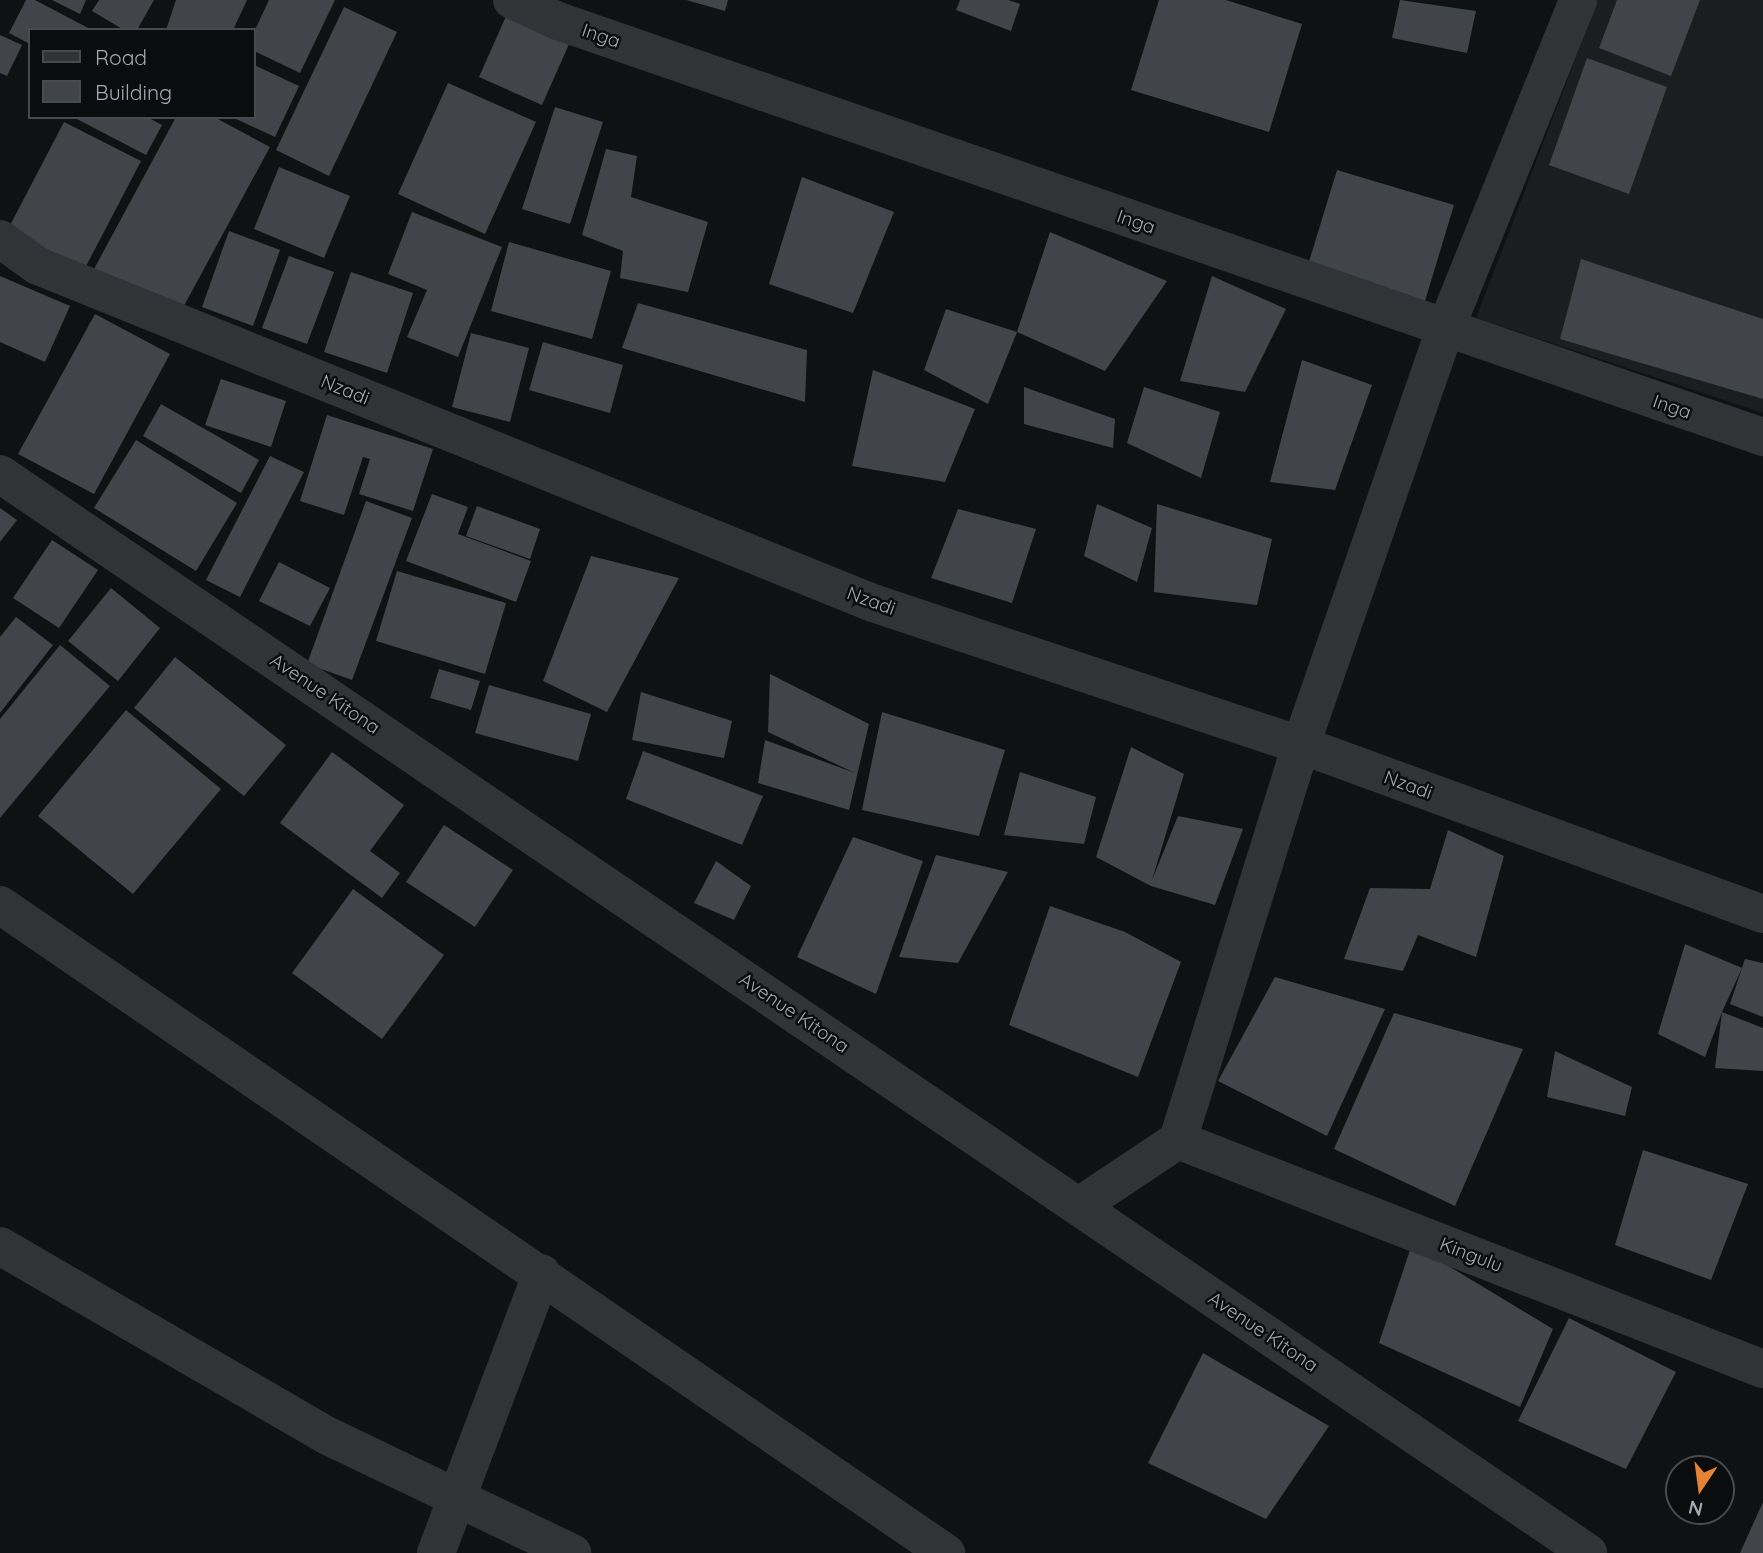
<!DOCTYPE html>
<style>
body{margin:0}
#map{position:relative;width:1763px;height:1553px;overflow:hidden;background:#101112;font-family:Quicksand,sans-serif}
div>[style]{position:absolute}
.built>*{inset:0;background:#1c1d1f}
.building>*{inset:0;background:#414448}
.minor>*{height:38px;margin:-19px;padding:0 19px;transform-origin:19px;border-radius:19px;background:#323336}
span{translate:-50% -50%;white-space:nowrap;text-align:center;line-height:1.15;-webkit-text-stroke:5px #0b0c0d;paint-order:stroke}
.street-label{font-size:19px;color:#a2aab2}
.legend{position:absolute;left:28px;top:28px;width:228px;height:91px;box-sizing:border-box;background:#0b0c0d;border:2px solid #474b4f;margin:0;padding:9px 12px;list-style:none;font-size:21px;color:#a2aab2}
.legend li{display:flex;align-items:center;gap:14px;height:35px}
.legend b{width:35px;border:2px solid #474b4f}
.north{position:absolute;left:1665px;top:1455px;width:70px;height:70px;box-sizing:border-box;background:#0b0c0d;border:2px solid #474b4f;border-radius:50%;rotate:193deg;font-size:19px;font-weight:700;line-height:28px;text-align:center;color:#a2aab2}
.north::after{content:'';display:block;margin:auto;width:24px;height:32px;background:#e58335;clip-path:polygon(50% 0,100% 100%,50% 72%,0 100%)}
</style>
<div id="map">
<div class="built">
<div style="clip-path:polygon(1598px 0,1763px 0,1763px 413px,1476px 318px)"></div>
</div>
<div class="building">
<div style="clip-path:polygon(26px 0,35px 0,92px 30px,30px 30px,30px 44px,9px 33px)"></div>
<div style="clip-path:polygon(52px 0,86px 0,80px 14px)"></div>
<div style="clip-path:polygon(99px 0,154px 0,137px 30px,124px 30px,92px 11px)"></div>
<div style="clip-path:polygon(176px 0,247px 0,233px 30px,166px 30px)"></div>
<div style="clip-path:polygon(269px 0,335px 0,300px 73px,254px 51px,254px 32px)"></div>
<div style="clip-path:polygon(686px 0,728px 0,725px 11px)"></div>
<div style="clip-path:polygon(960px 0,1008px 0,1020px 4px,1011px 31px,956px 10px)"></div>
<div style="clip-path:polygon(1159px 0,1226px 0,1302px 24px,1269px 132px,1131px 90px)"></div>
<div style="clip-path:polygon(1400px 0,1476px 11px,1467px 53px,1392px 38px)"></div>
<div style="clip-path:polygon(1617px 0,1700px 0,1671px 76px,1599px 48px)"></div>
<div style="clip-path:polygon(344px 7px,397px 32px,329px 176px,276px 150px)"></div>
<div style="clip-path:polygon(507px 14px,570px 42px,542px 105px,479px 77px)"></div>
<div style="clip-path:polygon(0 35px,22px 45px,7px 76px,0 73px)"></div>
<div style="clip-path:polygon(1587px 58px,1667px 87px,1629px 194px,1549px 165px)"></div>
<div style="clip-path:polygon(254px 65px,299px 86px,275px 137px,232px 117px,254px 117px)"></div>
<div style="clip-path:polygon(448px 83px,536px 122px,485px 234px,398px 194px)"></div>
<div style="clip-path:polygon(555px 107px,603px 122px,570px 224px,522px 209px)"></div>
<div style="clip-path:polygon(73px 117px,147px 117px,162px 125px,146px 155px)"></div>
<div style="clip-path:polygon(176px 117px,214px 117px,270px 147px,179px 315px,94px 269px)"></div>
<div style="clip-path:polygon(64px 122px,141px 161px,83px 272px,6px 233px)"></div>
<div style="clip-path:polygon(606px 149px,637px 156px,631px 197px,708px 222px,688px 292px,620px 278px,623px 251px,582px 235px)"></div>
<div style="clip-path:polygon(279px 167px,350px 196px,324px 258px,254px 229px)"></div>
<div style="clip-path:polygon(1337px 170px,1454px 205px,1425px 301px,1308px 265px)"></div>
<div style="clip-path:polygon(802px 177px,894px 212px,853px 313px,769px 284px)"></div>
<div style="clip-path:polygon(412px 212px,502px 247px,458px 357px,407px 337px,427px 290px,388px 274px)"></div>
<div style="clip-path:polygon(229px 231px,280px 250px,253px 326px,202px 307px)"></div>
<div style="clip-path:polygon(1050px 232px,1167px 281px,1105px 371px,1017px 332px)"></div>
<div style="clip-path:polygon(509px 242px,611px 271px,592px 339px,491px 311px)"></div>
<div style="clip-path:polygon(289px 256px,334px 272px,307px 344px,262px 328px)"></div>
<div style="clip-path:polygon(1581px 259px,1763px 319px,1763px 399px,1560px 339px)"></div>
<div style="clip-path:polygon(351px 272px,413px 293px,387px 373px,324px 352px)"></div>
<div style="clip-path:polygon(0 276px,70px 306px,45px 362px,0 342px)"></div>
<div style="clip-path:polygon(1212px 276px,1286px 309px,1245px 392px,1180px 381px)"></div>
<div style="clip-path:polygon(638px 303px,807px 350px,805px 402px,622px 348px)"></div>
<div style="clip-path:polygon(946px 309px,1017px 332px,988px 404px,924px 370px)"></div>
<div style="clip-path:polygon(95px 314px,170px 354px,94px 494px,18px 454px)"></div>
<div style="clip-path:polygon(471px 333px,529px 348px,510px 422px,452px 407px)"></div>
<div style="clip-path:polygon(543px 342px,623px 365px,610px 413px,529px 390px)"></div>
<div style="clip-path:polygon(1302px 360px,1372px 385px,1335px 490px,1270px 482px)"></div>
<div style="clip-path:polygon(873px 370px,975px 409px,945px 482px,852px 466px)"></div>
<div style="clip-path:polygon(221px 379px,286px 401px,271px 447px,205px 425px)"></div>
<div style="clip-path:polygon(1024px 387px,1115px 419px,1113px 448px,1024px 424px)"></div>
<div style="clip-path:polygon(1144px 387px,1220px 412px,1201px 478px,1127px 443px)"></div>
<div style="clip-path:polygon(161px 404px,259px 460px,241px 493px,143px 436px)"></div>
<div style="clip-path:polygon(327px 415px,433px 449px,413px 511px,359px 494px,370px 459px,363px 457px,344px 515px,300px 501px)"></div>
<div style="clip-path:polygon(136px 440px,237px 503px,196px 571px,94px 508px)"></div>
<div style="clip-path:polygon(270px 456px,304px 472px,240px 597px,206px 580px)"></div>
<div style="clip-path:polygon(432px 494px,468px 507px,458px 534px,531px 561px,516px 602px,406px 561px)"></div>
<div style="clip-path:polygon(366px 501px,412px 518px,352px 680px,307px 664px)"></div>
<div style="clip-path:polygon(1097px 504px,1152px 528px,1137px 582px,1084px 556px)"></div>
<div style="clip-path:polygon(1157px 504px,1272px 539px,1257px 605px,1154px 592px)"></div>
<div style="clip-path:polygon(477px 506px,540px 529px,530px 559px,466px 536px)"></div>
<div style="clip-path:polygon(0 508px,17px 520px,0 542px)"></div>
<div style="clip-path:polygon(958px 509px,1036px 529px,1012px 603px,931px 578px)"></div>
<div style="clip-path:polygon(52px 540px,98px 570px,59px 628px,13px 598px)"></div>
<div style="clip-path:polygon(591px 556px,679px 578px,607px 712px,543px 681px)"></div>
<div style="clip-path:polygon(279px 562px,330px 588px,310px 626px,259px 601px)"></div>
<div style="clip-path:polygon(397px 571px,506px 603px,485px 674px,376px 641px)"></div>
<div style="clip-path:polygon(111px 588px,160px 628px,118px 681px,68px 641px)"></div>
<div style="clip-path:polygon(16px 617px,53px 645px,0 713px,0 637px)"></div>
<div style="clip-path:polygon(60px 645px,110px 686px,0 818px,0 719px)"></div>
<div style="clip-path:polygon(175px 657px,286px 745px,244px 796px,134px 708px)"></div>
<div style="clip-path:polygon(439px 669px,480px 681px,471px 710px,430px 698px)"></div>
<div style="clip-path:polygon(770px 674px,869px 724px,849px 810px,758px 783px,765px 740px,855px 773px,768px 732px)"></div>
<div style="clip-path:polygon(489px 685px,591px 714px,578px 761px,475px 733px)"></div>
<div style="clip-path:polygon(641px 692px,732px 721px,724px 758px,632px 740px)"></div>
<div style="clip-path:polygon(126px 710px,221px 789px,133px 894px,38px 816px)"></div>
<div style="clip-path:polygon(882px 712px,1005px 750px,979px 836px,862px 810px)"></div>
<div style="clip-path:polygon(1131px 747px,1184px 774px,1152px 880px,1178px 816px,1243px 829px,1215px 905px,1151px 886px,1096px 857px)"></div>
<div style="clip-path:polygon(643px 751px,763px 796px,742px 845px,626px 799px)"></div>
<div style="clip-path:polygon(332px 752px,404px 805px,370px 851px,400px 873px,382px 898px,280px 823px)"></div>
<div style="clip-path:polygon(1020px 772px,1096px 797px,1084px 844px,1004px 835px)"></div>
<div style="clip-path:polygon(444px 825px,513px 870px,475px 927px,406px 882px)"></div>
<div style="clip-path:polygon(1448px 830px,1504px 856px,1476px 957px,1418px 935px,1403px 971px,1344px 959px,1370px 888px,1430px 889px)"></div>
<div style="clip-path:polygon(853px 837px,923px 861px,876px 994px,797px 957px)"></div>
<div style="clip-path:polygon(936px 855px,1008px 872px,958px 963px,899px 957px)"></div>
<div style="clip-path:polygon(716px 861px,751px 886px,734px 920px,694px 903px)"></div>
<div style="clip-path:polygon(353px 889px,444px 955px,382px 1039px,292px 973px)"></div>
<div style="clip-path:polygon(1050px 906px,1125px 932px,1181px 962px,1138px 1077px,1009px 1025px)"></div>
<div style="clip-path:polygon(1685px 944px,1742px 968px,1722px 1012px,1763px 1028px,1763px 1071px,1715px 1068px,1722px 1012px,1705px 1057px,1658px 1034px)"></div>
<div style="clip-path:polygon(1745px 959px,1763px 963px,1763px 1017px,1730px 1004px)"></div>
<div style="clip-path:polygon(1275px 977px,1385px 1009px,1327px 1136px,1218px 1081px)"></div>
<div style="clip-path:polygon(1394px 1013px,1523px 1049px,1455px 1206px,1334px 1149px)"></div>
<div style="clip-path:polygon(1555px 1051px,1632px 1087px,1625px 1116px,1547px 1097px)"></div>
<div style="clip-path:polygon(1643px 1150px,1748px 1184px,1711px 1280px,1615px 1245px)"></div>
<div style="clip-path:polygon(1412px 1244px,1553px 1329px,1520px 1407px,1379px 1343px)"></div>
<div style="clip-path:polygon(1569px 1318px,1676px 1372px,1626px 1469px,1518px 1421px)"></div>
<div style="clip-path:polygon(1203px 1353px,1329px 1426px,1266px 1519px,1148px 1463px)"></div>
<div style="clip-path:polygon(1763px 1502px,1763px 1553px,1740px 1553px)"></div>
</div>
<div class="minor">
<div style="left:512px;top:0;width:51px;rotate:24.5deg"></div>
<div style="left:558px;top:21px;width:1275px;rotate:19.05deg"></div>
<div style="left:0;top:239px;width:47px;rotate:35.4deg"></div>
<div style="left:38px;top:266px;width:900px;rotate:21.98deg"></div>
<div style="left:873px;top:603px;width:451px;rotate:18.4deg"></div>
<div style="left:1301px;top:745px;width:492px;rotate:20.1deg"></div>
<div style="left:0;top:474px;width:1920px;rotate:34.19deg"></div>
<div style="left:0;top:905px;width:1147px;rotate:34.41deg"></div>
<div style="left:1178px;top:1140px;width:628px;rotate:21.38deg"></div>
<div style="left:1079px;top:1206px;width:119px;rotate:-33.7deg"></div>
<div style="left:1178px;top:1140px;width:414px;rotate:-72.7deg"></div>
<div style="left:1301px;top:745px;width:439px;rotate:-70.9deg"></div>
<div style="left:1445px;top:330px;width:356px;rotate:-68deg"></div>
<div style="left:0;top:1246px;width:379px;rotate:30.1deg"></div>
<div style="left:328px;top:1436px;width:271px;rotate:25.6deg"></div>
<div style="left:436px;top:1553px;width:299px;rotate:-69.3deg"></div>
</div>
<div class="street-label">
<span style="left:601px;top:36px;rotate:19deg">Inga</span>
<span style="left:1136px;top:222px;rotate:19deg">Inga</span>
<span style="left:345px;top:390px;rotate:22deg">Nzadi</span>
<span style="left:1672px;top:407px;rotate:19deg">Inga</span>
<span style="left:871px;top:601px;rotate:20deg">Nzadi</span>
<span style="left:325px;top:694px;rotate:34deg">Avenue Kitona</span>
<span style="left:1408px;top:785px;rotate:20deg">Nzadi</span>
<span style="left:794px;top:1013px;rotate:34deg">Avenue Kitona</span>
<span style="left:1471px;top:1255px;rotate:21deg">Kingulu</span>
<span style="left:1263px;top:1332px;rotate:34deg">Avenue Kitona</span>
</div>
<ul class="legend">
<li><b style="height:9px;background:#323336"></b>Road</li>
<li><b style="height:19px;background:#414448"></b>Building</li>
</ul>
<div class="north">N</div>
</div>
